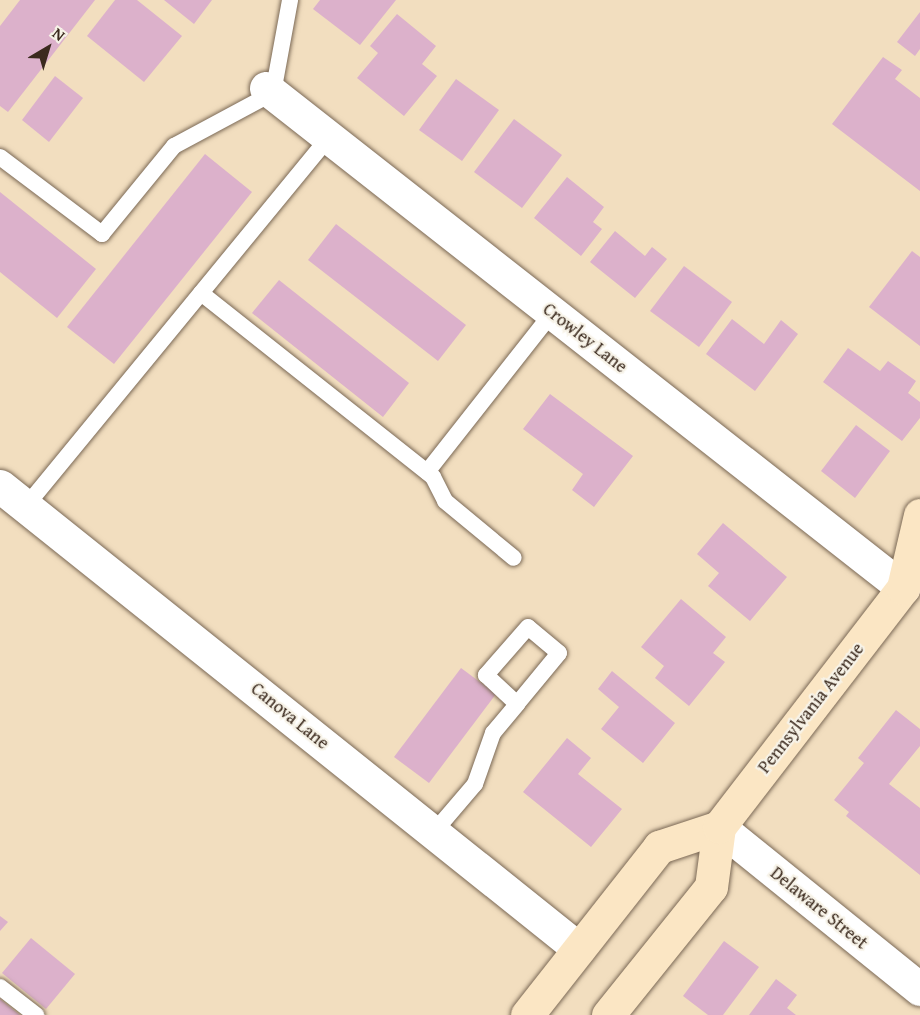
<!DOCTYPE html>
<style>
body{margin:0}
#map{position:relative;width:920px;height:1015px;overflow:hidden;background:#f2debf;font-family:"Gentium Book Plus",serif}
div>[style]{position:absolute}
.building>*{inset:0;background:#dcb1cb}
.roads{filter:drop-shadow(0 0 2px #7b6956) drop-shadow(0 0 2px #7b6956)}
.service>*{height:16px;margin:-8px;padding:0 8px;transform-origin:8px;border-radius:8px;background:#fff}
.minor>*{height:33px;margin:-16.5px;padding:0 16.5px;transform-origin:16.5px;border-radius:16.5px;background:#fff}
.secondary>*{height:33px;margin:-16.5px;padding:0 16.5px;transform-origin:16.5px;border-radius:16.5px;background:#fbe6c4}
span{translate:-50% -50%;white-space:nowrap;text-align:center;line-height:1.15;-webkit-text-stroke:4.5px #f7f3e8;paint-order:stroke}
.street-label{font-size:18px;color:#3b2a1e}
.north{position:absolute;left:18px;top:18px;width:60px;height:60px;-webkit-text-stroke:4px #f7f3e8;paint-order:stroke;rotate:38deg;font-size:16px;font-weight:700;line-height:24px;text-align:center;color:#3b2a1e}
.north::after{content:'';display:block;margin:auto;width:21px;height:27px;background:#3b2a1e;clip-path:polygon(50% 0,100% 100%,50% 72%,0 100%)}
</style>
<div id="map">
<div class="building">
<div style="clip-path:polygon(20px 0,95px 0,8px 112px,0 106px,0 26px)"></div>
<div style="clip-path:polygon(115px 0,137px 0,182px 36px,144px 82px,87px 36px)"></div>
<div style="clip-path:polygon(164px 0,212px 0,194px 24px)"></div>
<div style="clip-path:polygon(320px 0,396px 0,360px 45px,313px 9px)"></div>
<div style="clip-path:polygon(920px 12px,920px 49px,915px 56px,897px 42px)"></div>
<div style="clip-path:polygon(397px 14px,436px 46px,422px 64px,437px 76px,404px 116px,357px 78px,378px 53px,370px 46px)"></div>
<div style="clip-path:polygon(883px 57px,902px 70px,895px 79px,920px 98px,920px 191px,832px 124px)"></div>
<div style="clip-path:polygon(55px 76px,83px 98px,49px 142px,22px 120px)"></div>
<div style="clip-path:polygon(456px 79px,499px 110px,462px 161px,419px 130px)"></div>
<div style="clip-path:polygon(514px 119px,562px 155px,522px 208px,474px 172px)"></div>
<div style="clip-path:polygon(205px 154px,252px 192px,114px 364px,67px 327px)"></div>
<div style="clip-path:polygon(567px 177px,604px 207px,593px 222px,602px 229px,581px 256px,534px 218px)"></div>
<div style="clip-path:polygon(0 192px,96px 269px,57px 318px,0 272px)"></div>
<div style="clip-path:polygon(336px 224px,466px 325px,438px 361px,308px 260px)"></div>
<div style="clip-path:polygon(615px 231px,645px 256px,652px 247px,667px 259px,635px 298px,590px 262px)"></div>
<div style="clip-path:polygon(912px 251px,920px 257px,920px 346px,869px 307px)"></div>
<div style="clip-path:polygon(684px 266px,732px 302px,699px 347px,650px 311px)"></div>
<div style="clip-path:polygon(279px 280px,409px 383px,383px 417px,252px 313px)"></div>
<div style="clip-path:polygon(732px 319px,764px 344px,781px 320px,798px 334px,755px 391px,706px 354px)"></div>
<div style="clip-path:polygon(848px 348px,880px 371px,888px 361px,916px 381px,908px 393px,920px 402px,920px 418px,902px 441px,823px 382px)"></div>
<div style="clip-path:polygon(550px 394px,633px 456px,594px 507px,572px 490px,583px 474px,523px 429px)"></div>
<div style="clip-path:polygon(856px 425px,890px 451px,855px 498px,821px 471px)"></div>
<div style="clip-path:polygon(723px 523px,787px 577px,750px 621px,708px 586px,719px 573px,697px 554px)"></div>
<div style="clip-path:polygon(681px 599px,726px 637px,713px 653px,725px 662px,689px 706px,655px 678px,664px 666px,641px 647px)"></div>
<div style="clip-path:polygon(461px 668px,496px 694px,429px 783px,394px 757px)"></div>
<div style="clip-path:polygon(612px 671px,675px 723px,643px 763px,601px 729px,619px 707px,598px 689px)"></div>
<div style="clip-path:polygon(896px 710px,920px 729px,920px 746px,889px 784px,920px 808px,920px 875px,846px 816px,849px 812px,834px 800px,864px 763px,858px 758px)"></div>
<div style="clip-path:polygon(567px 738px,591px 758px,578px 774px,622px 809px,591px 847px,523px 792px)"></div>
<div style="clip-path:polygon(0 916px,8px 922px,0 931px)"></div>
<div style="clip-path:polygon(31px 938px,75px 974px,46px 1009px,2px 973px)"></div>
<div style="clip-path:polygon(724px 941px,759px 967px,723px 1015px,708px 1015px,683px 996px)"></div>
<div style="clip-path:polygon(776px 979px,797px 995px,787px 1008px,796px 1015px,749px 1015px)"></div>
<div style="clip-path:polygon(0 999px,20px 1015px,0 1015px)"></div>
</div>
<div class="roads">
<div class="service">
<div style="left:0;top:157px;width:128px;rotate:37deg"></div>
<div style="left:102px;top:234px;width:114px;rotate:-50.7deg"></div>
<div style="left:174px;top:146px;width:112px;rotate:-28.2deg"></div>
<div style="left:273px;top:93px;width:95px;rotate:-79.6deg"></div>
<div style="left:201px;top:293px;width:296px;rotate:38.4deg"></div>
<div style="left:433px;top:477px;width:27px;rotate:63deg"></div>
<div style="left:445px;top:501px;width:89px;rotate:39.6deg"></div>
<div style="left:427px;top:472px;width:204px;rotate:-51.8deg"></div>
<div style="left:26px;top:506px;width:477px;rotate:-50.6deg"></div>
<div style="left:434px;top:832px;width:63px;rotate:-49.5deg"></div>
<div style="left:475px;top:784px;width:54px;rotate:-70.6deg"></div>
<div style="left:493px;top:733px;width:38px;rotate:-50deg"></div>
<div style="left:517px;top:704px;width:66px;rotate:-50.5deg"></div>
<div style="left:559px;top:653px;width:40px;rotate:-140deg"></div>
<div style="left:528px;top:627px;width:64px;rotate:131.2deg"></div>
<div style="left:486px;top:675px;width:42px;rotate:43.1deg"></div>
<div style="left:0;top:987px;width:46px;rotate:37.9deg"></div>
</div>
<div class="minor">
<div style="left:266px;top:88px;width:810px;rotate:38.13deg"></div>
<div style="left:0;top:486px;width:741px;rotate:38.65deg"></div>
<div style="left:719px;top:827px;width:258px;rotate:38.9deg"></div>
</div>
<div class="secondary">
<div style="left:527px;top:1015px;width:214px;rotate:-51.8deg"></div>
<div style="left:659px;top:847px;width:63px;rotate:-18.4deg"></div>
<div style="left:608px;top:1015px;width:164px;rotate:-51.2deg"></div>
<div style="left:711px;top:887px;width:61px;rotate:-82.4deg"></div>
<div style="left:719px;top:827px;width:302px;rotate:-52.4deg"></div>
<div style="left:903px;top:588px;width:75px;rotate:-76.9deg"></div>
</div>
</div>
<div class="street-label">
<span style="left:585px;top:338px;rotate:38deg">Crowley Lane</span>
<span style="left:811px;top:708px;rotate:-52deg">Pennsylvania Avenue</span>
<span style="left:290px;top:716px;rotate:39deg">Canova Lane</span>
<span style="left:819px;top:908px;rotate:39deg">Delaware Street</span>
</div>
<div class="north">N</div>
</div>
